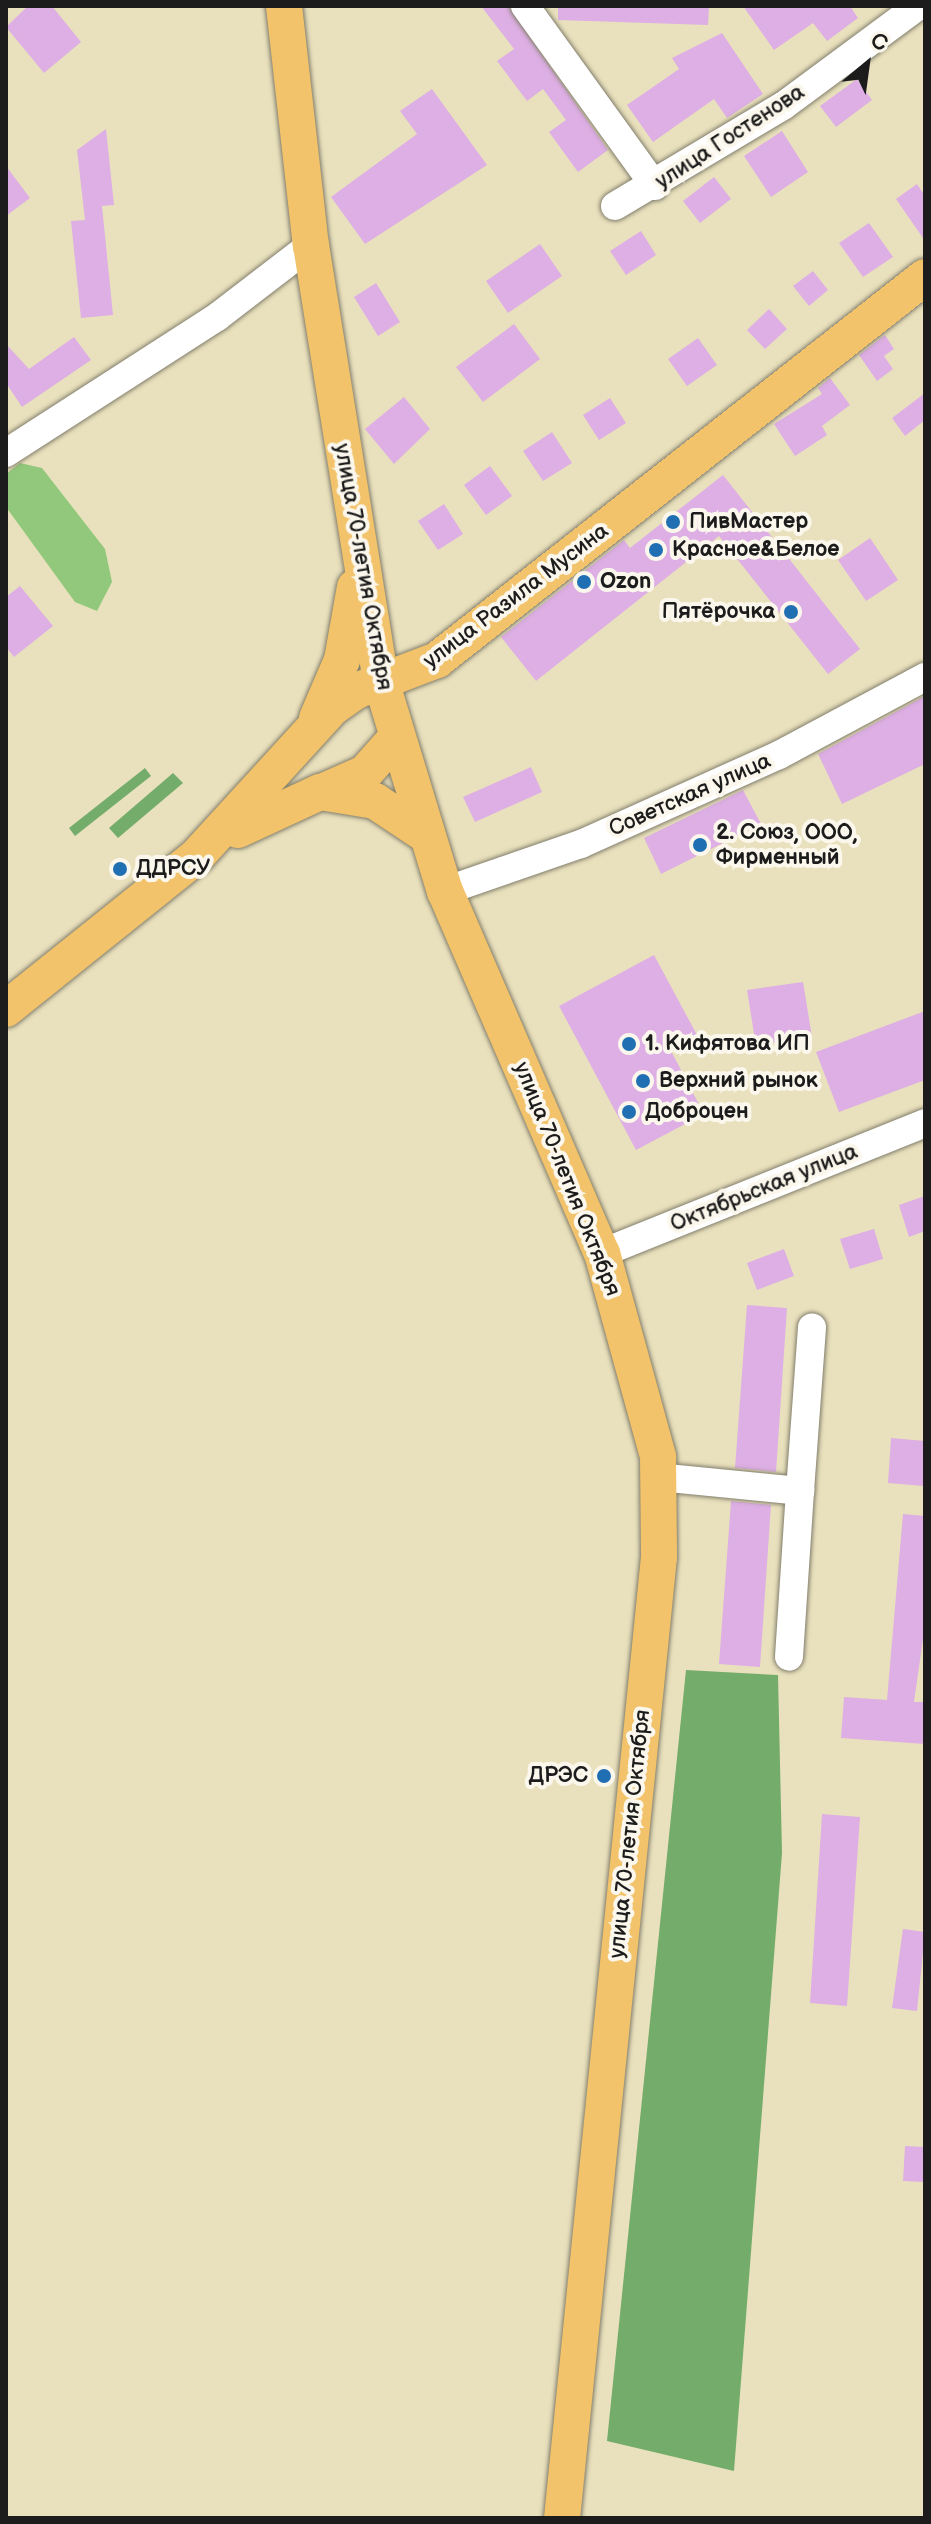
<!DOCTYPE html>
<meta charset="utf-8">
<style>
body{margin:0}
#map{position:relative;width:931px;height:2524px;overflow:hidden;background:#e9e1bd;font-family:"Balsamiq Sans",sans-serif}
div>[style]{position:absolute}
.green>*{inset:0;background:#91c87b}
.forest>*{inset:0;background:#74ac6b}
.building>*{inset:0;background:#ddafe4}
.roads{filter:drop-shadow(0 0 2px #827e6c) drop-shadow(0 0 2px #827e6c)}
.minor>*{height:28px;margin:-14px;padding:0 14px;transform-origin:14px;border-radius:14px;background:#fff}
.major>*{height:36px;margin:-18px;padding:0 18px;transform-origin:18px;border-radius:18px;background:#f2c36a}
.dots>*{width:22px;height:22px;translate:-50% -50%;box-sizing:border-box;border:4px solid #fbf7ec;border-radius:50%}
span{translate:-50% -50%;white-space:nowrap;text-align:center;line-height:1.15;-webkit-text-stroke:8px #fbf7ec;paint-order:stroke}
.street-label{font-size:22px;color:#1c1c1c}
.poi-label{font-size:22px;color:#1c1c1c;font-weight:700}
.left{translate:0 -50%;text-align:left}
.right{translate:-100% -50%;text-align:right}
.frame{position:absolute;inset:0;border:8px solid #1c1c1c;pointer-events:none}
.north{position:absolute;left:827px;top:24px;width:80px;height:80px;-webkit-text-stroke:6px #fbf7ec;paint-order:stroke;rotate:29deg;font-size:22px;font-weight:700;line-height:32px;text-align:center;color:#1c1c1c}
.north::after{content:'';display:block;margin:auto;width:28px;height:36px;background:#1c1c1c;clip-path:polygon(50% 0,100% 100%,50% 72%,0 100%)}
</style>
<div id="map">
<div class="green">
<div style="clip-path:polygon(20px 463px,42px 468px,105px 549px,112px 582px,97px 611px,75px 602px,6px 507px,6px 474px)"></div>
</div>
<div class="forest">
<div style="clip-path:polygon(145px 768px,151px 776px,75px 836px,69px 828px)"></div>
<div style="clip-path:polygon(173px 773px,183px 783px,118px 838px,109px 828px)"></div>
<div style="clip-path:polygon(686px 1670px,778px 1675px,782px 1853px,734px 2471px,607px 2441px)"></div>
</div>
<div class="building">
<div style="clip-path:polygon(28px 6px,52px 6px,81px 42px,44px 73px,6px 27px)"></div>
<div style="clip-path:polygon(481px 6px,508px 6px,608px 150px,578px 172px,549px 132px,566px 120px,543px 89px,527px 101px,497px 61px,514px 49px)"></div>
<div style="clip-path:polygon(558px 6px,709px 6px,708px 25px,558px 20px)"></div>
<div style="clip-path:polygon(743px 6px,850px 6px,858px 18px,827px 41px,813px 23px,774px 50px)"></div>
<div style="clip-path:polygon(722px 33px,763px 94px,727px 118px,714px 99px,653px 142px,627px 105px,679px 69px,672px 58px)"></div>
<div style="clip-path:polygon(857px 79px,872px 100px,836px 127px,820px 106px)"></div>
<div style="clip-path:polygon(432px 89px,487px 165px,365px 244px,331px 197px,417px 134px,400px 111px)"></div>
<div style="clip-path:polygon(106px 129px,114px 205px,102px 206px,113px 315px,81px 318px,71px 221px,85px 220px,77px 150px)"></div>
<div style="clip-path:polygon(782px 131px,808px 172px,771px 197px,744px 156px)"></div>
<div style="clip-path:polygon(6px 166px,30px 198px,6px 216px)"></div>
<div style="clip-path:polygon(714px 177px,731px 199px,700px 223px,683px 201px)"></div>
<div style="clip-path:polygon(917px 184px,925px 196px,925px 241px,896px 199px)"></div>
<div style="clip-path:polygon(869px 223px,893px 257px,863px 277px,839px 243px)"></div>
<div style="clip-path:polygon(641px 231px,656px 255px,626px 275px,610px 251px)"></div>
<div style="clip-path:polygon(540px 244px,562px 276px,508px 313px,486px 281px)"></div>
<div style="clip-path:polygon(813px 271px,828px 290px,809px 306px,793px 286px)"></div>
<div style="clip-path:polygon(376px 283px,400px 322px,378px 336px,354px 297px)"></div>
<div style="clip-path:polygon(769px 309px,787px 329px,765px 349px,747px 330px)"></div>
<div style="clip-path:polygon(514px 324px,540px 359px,483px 402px,456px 367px)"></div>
<div style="clip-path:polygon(885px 335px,894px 349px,884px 356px,893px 369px,877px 381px,859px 355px)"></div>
<div style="clip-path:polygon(74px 337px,91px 360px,22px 407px,6px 383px,6px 344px,29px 369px)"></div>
<div style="clip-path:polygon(698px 338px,717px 365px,687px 386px,668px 359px)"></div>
<div style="clip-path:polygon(830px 378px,850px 405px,822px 426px,827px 435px,795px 456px,774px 424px,822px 394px,818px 388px)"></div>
<div style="clip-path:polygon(925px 393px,925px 420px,905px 436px,892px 418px)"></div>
<div style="clip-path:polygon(404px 397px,430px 429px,394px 464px,365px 429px)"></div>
<div style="clip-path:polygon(610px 398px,626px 423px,599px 440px,583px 415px)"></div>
<div style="clip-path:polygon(552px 432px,572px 463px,543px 481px,523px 451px)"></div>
<div style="clip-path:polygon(490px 466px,512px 496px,486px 515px,464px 485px)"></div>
<div style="clip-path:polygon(723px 475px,860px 649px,828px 674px,719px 536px,536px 681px,501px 637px,624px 540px,630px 548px)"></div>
<div style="clip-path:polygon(444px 504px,463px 534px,438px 550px,418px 521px)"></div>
<div style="clip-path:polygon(870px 538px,898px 580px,866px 601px,838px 560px)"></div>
<div style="clip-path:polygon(20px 586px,53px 626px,14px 657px,6px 647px,6px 597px)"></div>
<div style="clip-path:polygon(925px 696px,925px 764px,842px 804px,818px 754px)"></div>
<div style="clip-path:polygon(531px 767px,542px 792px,475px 822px,463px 797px)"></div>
<div style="clip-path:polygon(743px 790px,761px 824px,661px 874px,644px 838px)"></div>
<div style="clip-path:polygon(654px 955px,697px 1035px,670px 1049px,704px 1114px,636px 1150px,559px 1006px)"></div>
<div style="clip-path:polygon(803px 982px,812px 1037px,756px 1046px,747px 990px)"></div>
<div style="clip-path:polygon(925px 1011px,925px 1080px,839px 1112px,816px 1052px)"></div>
<div style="clip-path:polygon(925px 1196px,925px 1231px,909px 1237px,899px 1205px)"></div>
<div style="clip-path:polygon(874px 1229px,883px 1259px,850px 1269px,840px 1239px)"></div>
<div style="clip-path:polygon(784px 1249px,794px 1276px,757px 1290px,747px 1263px)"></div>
<div style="clip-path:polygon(747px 1305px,787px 1308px,776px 1472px,735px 1468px)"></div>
<div style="clip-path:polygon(891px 1438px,925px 1441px,924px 1486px,888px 1483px)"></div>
<div style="clip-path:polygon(731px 1501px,771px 1505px,760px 1667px,719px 1664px)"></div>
<div style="clip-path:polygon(903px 1514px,925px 1516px,925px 1625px,914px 1702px,925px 1702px,925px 1744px,841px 1738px,844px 1697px,887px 1700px)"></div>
<div style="clip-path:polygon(822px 1814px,860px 1817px,847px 2006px,810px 2003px)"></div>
<div style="clip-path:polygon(903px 1929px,925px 1932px,917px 2011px,892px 2008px)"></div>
<div style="clip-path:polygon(905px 2146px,925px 2147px,925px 2182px,903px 2181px)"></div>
</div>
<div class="roads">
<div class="minor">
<div style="left:525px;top:6px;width:222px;rotate:54.2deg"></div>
<div style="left:615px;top:206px;width:196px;rotate:-30.8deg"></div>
<div style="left:783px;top:106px;width:168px;rotate:-36.5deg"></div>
<div style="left:6px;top:453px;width:251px;rotate:-32.8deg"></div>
<div style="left:217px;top:317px;width:118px;rotate:-37.5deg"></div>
<div style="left:445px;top:891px;width:144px;rotate:-19.1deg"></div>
<div style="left:581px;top:844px;width:217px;rotate:-24.2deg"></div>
<div style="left:779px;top:755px;width:166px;rotate:-28.1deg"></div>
<div style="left:602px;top:1253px;width:348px;rotate:-21.9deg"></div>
<div style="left:658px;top:1477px;width:143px;rotate:5.6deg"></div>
<div style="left:800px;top:1491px;width:166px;rotate:93.8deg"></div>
<div style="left:800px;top:1491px;width:164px;rotate:-85.8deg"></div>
</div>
<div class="major">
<div style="left:284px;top:6px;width:241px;rotate:83.6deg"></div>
<div style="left:311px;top:245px;width:442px;rotate:80.9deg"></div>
<div style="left:381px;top:681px;width:220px;rotate:73.1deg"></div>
<div style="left:445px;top:891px;width:395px;rotate:66.6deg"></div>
<div style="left:602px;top:1253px;width:212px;rotate:74.6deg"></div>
<div style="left:658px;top:1457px;width:100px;rotate:89.4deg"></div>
<div style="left:659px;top:1557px;width:966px;rotate:95.76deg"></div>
<div style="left:317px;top:718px;width:63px;rotate:-66.7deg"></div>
<div style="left:342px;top:660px;width:74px;rotate:-79.9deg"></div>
<div style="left:322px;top:792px;width:47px;rotate:-23.8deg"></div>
<div style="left:365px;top:773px;width:48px;rotate:-48.4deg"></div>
<div style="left:238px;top:830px;width:90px;rotate:-24.9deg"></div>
<div style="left:320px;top:792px;width:56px;rotate:9.3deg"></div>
<div style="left:375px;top:801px;width:61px;rotate:33.7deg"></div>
<div style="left:6px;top:1009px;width:243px;rotate:-38.7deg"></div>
<div style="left:196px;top:857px;width:202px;rotate:-47.6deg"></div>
<div style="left:332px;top:708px;width:29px;rotate:-35deg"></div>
<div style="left:356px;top:691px;width:87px;rotate:-20.9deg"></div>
<div style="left:437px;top:660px;width:620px;rotate:-38.13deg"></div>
</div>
</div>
<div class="dots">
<div style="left:673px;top:522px;background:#1f6fb2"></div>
<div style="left:656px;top:550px;background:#1f6fb2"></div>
<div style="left:584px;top:582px;background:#1f6fb2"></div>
<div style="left:791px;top:612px;background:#1f6fb2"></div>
<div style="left:700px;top:845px;background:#1f6fb2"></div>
<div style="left:120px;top:869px;background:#1f6fb2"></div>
<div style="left:629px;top:1044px;background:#1f6fb2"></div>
<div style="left:643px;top:1081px;background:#1f6fb2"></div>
<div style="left:629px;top:1112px;background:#1f6fb2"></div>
<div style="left:604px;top:1776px;background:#1f6fb2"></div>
</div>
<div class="street-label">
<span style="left:730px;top:137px;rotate:-33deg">улица Гостенова</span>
<span style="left:363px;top:567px;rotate:80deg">улица 70-летия Октября</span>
<span style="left:516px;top:596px;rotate:-37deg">улица Разила Мусина</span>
<span style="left:690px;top:795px;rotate:-24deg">Советская улица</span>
<span style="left:567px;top:1179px;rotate:68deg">улица 70-летия Октября</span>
<span style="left:764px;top:1188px;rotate:-22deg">Октябрьская улица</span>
<span style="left:630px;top:1834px;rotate:-84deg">улица 70-летия Октября</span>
</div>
<div class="poi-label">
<span class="left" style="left:689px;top:522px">ПивМастер</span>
<span class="left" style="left:672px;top:550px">Красное&amp;Белое</span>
<span class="left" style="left:600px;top:582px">Ozon</span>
<span class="right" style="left:775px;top:612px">Пятёрочка</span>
<span class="left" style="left:716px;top:845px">2. Союз, ООО,<br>Фирменный</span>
<span class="left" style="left:136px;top:869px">ДДРСУ</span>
<span class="left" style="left:645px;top:1044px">1. Кифятова ИП</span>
<span class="left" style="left:659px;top:1081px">Верхний рынок</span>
<span class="left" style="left:645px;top:1112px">Доброцен</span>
<span class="right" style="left:588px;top:1776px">ДРЭС</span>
</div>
<div class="frame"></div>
<div class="north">С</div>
</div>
